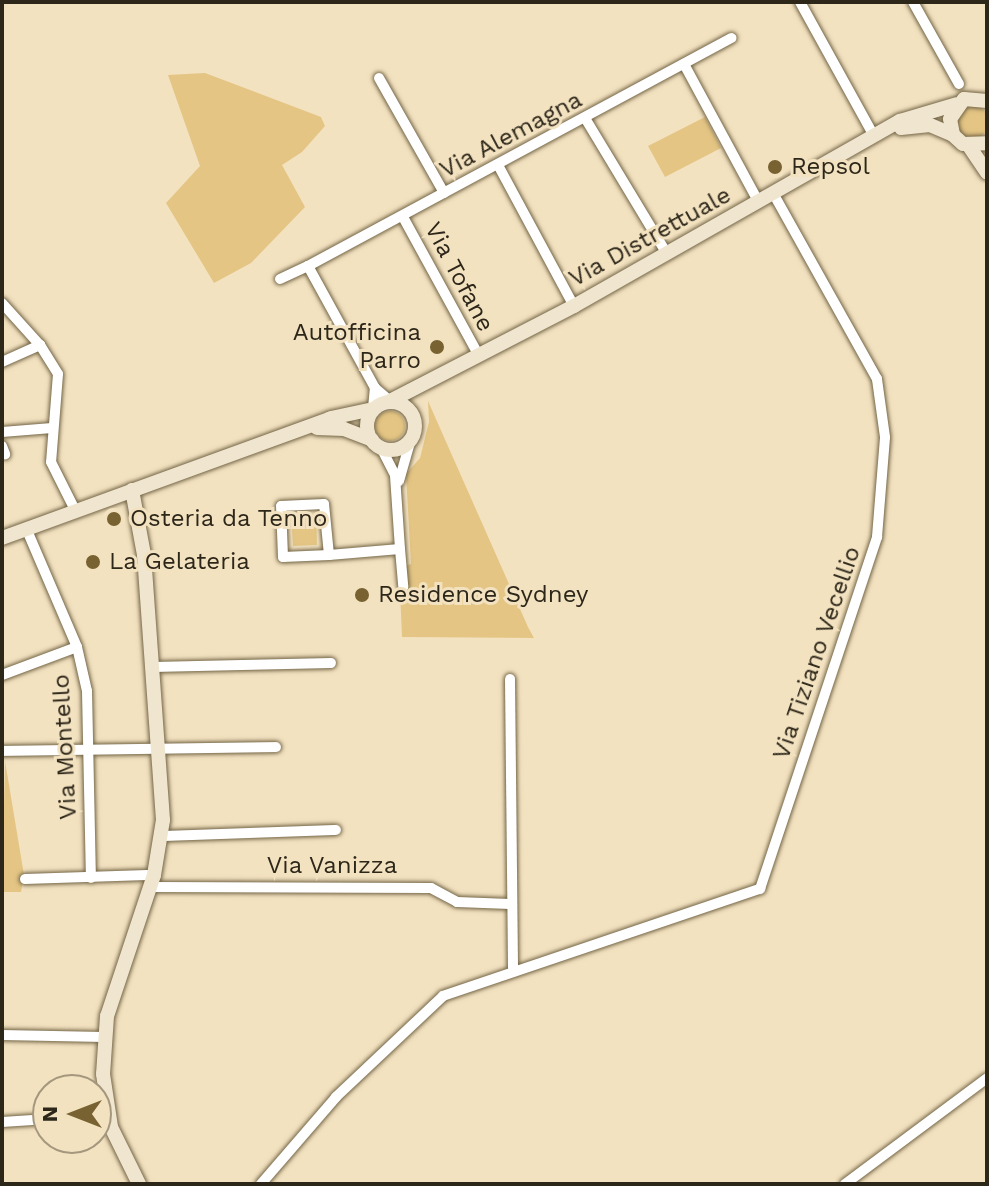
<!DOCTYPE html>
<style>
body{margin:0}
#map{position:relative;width:989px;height:1186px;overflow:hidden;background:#f3e2c0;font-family:"Work Sans",sans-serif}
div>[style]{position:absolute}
.green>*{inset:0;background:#e4c584}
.round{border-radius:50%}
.roads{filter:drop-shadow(0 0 2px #736546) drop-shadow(0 0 2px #736546)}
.street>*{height:10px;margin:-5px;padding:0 5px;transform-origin:5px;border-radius:5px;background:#fff}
.secondary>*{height:14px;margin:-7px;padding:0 7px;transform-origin:7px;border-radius:7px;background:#f0e6d0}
.secondary>.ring{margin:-7px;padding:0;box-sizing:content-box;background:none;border:14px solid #f0e6d0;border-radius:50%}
.dots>*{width:22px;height:22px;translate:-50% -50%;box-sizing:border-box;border:4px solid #f3e2c0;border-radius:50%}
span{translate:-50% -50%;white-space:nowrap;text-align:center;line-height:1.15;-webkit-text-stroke:6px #f3e2c0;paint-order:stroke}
.street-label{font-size:24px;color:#2d271a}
.poi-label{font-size:24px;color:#2d271a}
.left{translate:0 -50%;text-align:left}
.right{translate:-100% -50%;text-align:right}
.frame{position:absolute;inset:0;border:4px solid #2d271a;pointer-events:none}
.north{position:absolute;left:32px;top:1074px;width:80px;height:80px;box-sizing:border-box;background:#f3e2c0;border:2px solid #a4977e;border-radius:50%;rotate:270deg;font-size:22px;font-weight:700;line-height:32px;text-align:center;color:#2d271a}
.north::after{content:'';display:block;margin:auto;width:28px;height:36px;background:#786232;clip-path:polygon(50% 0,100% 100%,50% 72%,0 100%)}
</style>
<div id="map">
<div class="green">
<div style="clip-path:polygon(205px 73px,321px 117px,325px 126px,302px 152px,282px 165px,305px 207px,251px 263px,214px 283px,166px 203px,200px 166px,168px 75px)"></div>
<div class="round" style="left:957px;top:106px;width:32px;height:32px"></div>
<div style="clip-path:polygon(705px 117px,721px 148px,665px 177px,648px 146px)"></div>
<div style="clip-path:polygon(428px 401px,528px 627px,534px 638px,402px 637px,399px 568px,411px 564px,406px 474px,420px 458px,429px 422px)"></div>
<div class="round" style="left:375px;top:411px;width:30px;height:30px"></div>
<div style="clip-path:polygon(316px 514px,317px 545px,293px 546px,291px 515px)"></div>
<div style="clip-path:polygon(5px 761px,24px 875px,21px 892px,2px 892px)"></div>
</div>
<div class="roads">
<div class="street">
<div style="left:800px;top:2px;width:153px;rotate:61.1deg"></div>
<div style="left:913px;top:2px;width:94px;rotate:60.7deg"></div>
<div style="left:684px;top:64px;width:156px;rotate:61.6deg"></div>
<div style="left:379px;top:78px;width:132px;rotate:60.5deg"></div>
<div style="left:585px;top:118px;width:159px;rotate:58.9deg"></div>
<div style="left:498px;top:165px;width:160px;rotate:61.7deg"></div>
<div style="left:403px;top:217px;width:158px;rotate:61.3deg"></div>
<div style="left:308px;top:266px;width:481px;rotate:-28.3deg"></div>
<div style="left:280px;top:279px;width:31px;rotate:-25deg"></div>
<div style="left:308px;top:266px;width:139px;rotate:61.2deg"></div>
<div style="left:2px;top:303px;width:57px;rotate:47.9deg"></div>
<div style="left:40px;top:345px;width:34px;rotate:58deg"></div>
<div style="left:58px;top:374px;width:88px;rotate:94.5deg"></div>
<div style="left:51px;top:462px;width:54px;rotate:63.4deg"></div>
<div style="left:2px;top:362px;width:42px;rotate:-24.1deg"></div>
<div style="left:373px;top:409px;width:21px;rotate:-85deg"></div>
<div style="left:375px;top:388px;width:20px;rotate:41deg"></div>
<div style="left:2px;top:432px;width:50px;rotate:-4.6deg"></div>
<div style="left:2px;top:446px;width:9px;rotate:69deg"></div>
<div style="left:399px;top:481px;width:44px;rotate:-74.1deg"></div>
<div style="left:324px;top:504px;width:51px;rotate:84.4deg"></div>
<div style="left:329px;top:555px;width:46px;rotate:177.5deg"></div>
<div style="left:283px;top:557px;width:51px;rotate:-92.2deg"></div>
<div style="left:281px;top:506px;width:43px;rotate:-2.7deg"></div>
<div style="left:26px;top:528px;width:129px;rotate:66.8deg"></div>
<div style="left:77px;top:647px;width:45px;rotate:77.2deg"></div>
<div style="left:87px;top:691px;width:187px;rotate:88.8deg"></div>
<div style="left:400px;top:549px;width:38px;rotate:85deg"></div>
<div style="left:329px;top:555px;width:71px;rotate:-4.8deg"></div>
<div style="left:400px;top:549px;width:74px;rotate:-93.9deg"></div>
<div style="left:395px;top:475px;width:31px;rotate:-117deg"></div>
<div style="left:153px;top:667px;width:178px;rotate:-1.3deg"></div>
<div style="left:2px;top:675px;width:80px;rotate:-20.5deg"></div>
<div style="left:510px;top:679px;width:289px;rotate:89.4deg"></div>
<div style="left:2px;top:751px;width:274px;rotate:-0.8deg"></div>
<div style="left:162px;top:836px;width:174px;rotate:-2deg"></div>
<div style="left:25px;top:879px;width:122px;rotate:-1.9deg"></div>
<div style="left:150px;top:887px;width:281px;rotate:0.2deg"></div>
<div style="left:431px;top:888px;width:30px;rotate:28deg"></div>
<div style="left:457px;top:902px;width:53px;rotate:2.2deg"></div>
<div style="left:2px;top:1035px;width:102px;rotate:1.1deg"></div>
<div style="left:96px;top:1116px;width:12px;rotate:-5deg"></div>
<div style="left:2px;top:1122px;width:46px;rotate:-3.7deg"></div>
<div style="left:261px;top:1184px;width:115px;rotate:-49.2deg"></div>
<div style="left:336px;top:1097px;width:147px;rotate:-43.3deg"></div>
<div style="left:443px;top:996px;width:335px;rotate:-18.7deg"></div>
<div style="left:760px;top:889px;width:371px;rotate:-71.6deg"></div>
<div style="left:877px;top:537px;width:100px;rotate:-85.4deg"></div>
<div style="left:885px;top:437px;width:59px;rotate:-97.9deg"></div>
<div style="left:877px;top:379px;width:213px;rotate:-119.2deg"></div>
<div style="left:845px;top:1184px;width:177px;rotate:-36.7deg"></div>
</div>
<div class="secondary">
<div style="left:987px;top:101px;width:23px;rotate:-175deg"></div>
<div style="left:964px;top:99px;width:24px;rotate:125deg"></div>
<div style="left:950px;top:119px;width:16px;rotate:79deg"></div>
<div style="left:953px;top:135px;width:13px;rotate:42deg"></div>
<div style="left:963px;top:144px;width:24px;rotate:-2deg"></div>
<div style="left:901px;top:128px;width:29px;rotate:-6deg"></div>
<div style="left:930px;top:125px;width:25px;rotate:23deg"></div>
<div style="left:969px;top:146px;width:32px;rotate:56deg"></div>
<div style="left:390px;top:401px;width:207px;rotate:-27.3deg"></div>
<div style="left:574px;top:306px;width:375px;rotate:-29.6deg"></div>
<div style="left:900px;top:121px;width:59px;rotate:-16.6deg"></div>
<div class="ring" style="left:367px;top:402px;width:34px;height:34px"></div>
<div style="left:317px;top:428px;width:27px;rotate:2deg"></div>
<div style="left:344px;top:429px;width:30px;rotate:21deg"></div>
<div style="left:132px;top:490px;width:66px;rotate:79.5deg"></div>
<div style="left:144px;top:555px;width:266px;rotate:85.9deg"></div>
<div style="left:163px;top:820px;width:56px;rotate:99.3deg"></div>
<div style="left:154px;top:875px;width:149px;rotate:108.4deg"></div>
<div style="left:107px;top:1016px;width:58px;rotate:93.9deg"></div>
<div style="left:103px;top:1074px;width:54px;rotate:81.4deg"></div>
<div style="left:111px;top:1127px;width:64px;rotate:63.8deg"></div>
<div style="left:2px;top:538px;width:350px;rotate:-20deg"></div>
<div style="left:331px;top:418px;width:43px;rotate:-12.1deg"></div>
</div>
</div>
<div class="dots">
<div style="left:775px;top:167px;background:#786232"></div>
<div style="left:437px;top:347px;background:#786232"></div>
<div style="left:114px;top:519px;background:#786232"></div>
<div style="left:93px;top:562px;background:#786232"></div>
<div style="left:362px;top:595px;background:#786232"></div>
</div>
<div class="street-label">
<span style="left:511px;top:135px;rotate:-28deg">Via Alemagna</span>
<span style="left:650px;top:237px;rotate:-29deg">Via Distrettuale</span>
<span style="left:459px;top:277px;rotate:62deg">Via Tofane</span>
<span style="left:817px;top:653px;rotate:-71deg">Via Tiziano Vecellio</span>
<span style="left:65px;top:747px;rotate:-93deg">Via Montello</span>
<span style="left:332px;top:866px">Via Vanizza</span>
</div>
<div class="poi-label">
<span class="left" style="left:791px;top:167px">Repsol</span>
<span class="right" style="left:421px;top:347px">Autofficina<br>Parro</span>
<span class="left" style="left:130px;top:519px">Osteria da Tenno</span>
<span class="left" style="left:109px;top:562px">La Gelateria</span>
<span class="left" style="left:378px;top:595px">Residence Sydney</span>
</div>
<div class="frame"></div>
<div class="north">N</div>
</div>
